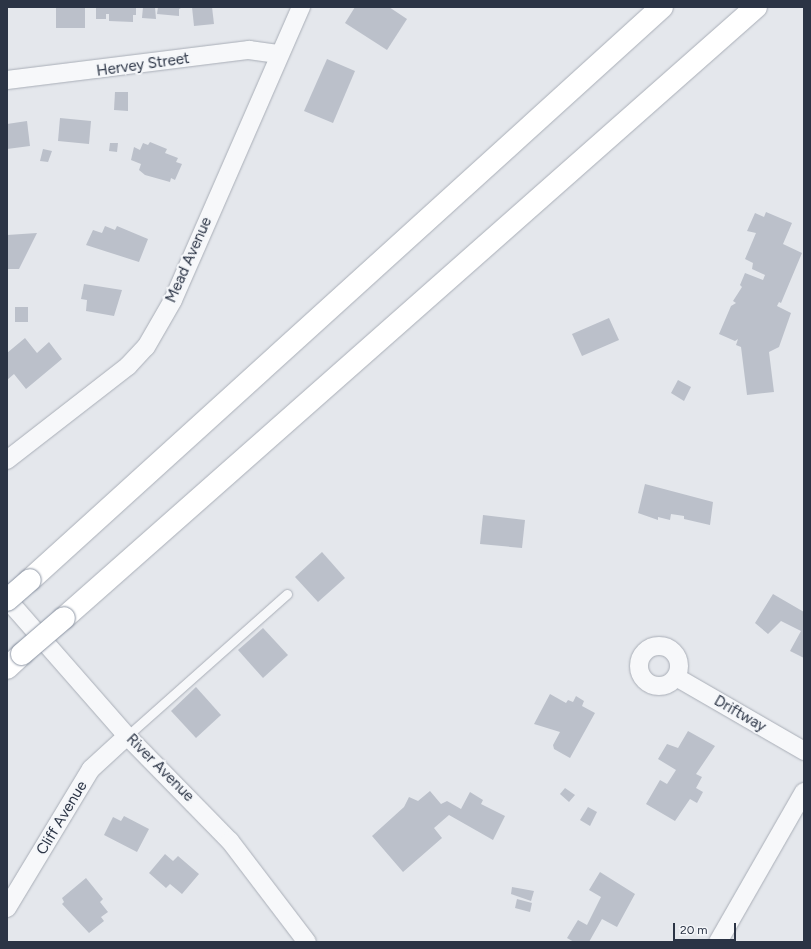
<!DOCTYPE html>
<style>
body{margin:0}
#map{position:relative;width:811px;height:949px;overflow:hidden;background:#e4e7ec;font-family:Figtree,sans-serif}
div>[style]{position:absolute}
.building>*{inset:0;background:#bbc0ca}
.roads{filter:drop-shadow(0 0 1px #a9aeb7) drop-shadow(0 0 1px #a9aeb7)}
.service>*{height:9px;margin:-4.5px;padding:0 4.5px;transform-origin:4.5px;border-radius:4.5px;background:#f7f8fa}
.minor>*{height:18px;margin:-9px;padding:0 9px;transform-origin:9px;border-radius:9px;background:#f7f8fa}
.minor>.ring{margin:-9px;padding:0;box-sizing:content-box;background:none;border:18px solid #f7f8fa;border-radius:50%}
.motorway>*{height:22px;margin:-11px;padding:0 11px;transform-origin:11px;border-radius:11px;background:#fff}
.bridges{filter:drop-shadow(0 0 1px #8b94a3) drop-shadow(0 0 1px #8b94a3)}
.motorway-bridge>*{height:22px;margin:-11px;padding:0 11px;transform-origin:11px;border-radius:11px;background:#fff}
span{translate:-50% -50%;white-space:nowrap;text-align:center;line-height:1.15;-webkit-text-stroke:4px #f4f6f9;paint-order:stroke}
.street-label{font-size:15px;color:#2b3445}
.frame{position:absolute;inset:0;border:8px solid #2b3445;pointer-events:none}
.scale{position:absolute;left:673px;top:923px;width:63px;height:18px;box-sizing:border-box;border:2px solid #2b3445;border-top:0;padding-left:5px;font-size:12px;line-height:14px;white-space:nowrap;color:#2b3445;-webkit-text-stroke:3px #f4f6f9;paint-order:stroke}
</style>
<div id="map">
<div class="building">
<div style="clip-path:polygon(51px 7px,85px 7px,85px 28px,56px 28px,56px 7px)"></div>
<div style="clip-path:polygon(96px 7px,136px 7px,136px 15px,133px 15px,133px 22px,109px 21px,109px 14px,106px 14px,106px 19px,96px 19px)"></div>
<div style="clip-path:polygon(143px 7px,155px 7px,156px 19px,142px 18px)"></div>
<div style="clip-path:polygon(158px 7px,183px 7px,179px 9px,179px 16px,157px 14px)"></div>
<div style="clip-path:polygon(192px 7px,212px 7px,214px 24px,194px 26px)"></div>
<div style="clip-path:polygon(355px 7px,389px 7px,407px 19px,387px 50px,345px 23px)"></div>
<div style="clip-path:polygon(327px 59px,355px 71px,333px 123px,304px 111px)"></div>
<div style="clip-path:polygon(115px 92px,128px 92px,128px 111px,114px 110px)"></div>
<div style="clip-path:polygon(60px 118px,91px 121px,89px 144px,58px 141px)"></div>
<div style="clip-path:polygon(27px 121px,30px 146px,7px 149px,7px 124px)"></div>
<div style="clip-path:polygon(150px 142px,167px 149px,165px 153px,178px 158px,176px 162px,182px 164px,175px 180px,171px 178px,170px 182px,145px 175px,139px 170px,141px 164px,131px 160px,134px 147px,140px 150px,143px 143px,148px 145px)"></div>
<div style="clip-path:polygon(110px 143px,118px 143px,117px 152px,109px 151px)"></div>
<div style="clip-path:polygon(43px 149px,52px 151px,48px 162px,40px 161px)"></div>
<div style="clip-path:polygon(766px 212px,792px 223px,783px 244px,802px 253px,781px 303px,779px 302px,777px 306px,791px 313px,779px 347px,769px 352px,774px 392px,747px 395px,741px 347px,736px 345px,738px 339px,735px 341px,719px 334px,731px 306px,736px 303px,733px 301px,742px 287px,740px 285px,745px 273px,763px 280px,765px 275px,752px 269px,753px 263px,745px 259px,756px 233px,747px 231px,755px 213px,764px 217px)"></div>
<div style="clip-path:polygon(105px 226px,115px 230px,117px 226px,148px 239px,139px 262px,86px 245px,93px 230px,102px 233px)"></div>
<div style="clip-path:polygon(37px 233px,19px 269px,7px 269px,7px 235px)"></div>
<div style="clip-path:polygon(84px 284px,122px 290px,114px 316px,86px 311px,87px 300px,81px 299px)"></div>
<div style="clip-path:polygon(15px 307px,28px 307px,28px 322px,15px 322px)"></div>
<div style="clip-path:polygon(609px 318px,619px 340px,582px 356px,572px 334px)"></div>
<div style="clip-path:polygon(25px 338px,37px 353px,49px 342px,62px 359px,26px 389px,14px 374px,7px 380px,7px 353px)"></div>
<div style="clip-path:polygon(678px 380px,691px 387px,684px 401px,671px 393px)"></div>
<div style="clip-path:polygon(645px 484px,713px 502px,710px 525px,684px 519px,684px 516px,671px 514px,670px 520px,658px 517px,658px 520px,638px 513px)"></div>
<div style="clip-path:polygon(483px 515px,525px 520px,522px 548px,480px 544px)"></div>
<div style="clip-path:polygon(322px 552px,345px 578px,318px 602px,295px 577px)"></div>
<div style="clip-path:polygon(773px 594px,804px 612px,804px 658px,790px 651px,801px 631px,781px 621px,768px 634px,755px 623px)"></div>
<div style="clip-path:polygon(263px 628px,288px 655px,263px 678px,238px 650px)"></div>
<div style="clip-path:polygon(196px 687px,221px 715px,196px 738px,171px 711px)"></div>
<div style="clip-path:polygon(550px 694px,566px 703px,568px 700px,573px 702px,576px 696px,584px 701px,582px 706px,595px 713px,570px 758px,554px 749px,553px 745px,560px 732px,534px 724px)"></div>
<div style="clip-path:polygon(688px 731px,715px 746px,696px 774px,702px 777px,696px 788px,703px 792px,697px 803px,690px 799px,675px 821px,646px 804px,660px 780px,667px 784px,676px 770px,658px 759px,667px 744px,678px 748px)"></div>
<div style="clip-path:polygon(565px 788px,575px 795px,569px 802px,560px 794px)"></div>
<div style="clip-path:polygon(430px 791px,441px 804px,447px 801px,461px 809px,470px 792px,483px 800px,481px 804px,505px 816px,493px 840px,449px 815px,434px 828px,442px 838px,403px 872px,372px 836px,404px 807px,409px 797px,418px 801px)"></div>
<div style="clip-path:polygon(588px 807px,597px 812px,590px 826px,580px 820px)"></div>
<div style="clip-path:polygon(124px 816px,149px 829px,137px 852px,104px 835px,113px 817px,121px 821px)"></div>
<div style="clip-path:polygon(165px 854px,173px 861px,178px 856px,199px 874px,182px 894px,170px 884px,166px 888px,149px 873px)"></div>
<div style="clip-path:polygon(600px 872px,635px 894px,617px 927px,602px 919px,589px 942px,574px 942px,567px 938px,578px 920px,587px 925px,601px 897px,589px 890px)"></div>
<div style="clip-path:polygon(86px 878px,103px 899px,100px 902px,108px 912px,101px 917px,104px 921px,89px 933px,62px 904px,64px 902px,62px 898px)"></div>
<div style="clip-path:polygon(512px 887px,534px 891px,531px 901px,511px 894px)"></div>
<div style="clip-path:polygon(517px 899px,532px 903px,530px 912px,515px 908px)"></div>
</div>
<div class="roads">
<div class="service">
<div style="left:127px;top:736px;width:214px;rotate:-41.6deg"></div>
</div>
<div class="minor">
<div style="left:7px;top:80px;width:244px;rotate:-7.1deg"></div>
<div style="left:249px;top:50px;width:29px;rotate:8deg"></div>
<div style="left:7px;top:460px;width:153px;rotate:-37.8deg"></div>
<div style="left:128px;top:366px;width:26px;rotate:-47deg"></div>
<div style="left:146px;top:347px;width:54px;rotate:-60.1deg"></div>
<div style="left:173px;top:300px;width:320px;rotate:-66.4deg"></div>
<div style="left:7px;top:599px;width:182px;rotate:48.8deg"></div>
<div style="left:127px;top:736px;width:147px;rotate:45.6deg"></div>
<div style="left:230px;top:841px;width:127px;rotate:52.7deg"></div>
<div class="ring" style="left:639px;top:646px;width:22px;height:22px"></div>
<div style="left:676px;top:677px;width:148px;rotate:30deg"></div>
<div style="left:7px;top:908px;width:162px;rotate:-58.9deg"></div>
<div style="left:91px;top:769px;width:49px;rotate:-42.5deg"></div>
<div style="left:718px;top:942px;width:173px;rotate:-60.2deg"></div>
</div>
<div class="motorway">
<div style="left:30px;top:580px;width:853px;rotate:-42.2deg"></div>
<div style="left:64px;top:618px;width:923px;rotate:-41.44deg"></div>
<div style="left:7px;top:668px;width:21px;rotate:-43deg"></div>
</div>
</div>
<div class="bridges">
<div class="motorway-bridge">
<div style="left:7px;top:600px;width:30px;rotate:-41deg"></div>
<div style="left:22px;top:654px;width:55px;rotate:-40.6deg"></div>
</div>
</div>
<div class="street-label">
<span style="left:143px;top:65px;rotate:-8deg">Hervey Street</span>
<span style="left:189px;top:260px;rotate:-66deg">Mead Avenue</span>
<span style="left:740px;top:714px;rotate:30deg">Driftway</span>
<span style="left:160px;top:768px;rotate:45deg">River Avenue</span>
<span style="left:62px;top:818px;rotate:-59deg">Cliff Avenue</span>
</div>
<div class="frame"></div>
<div class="scale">20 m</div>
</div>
